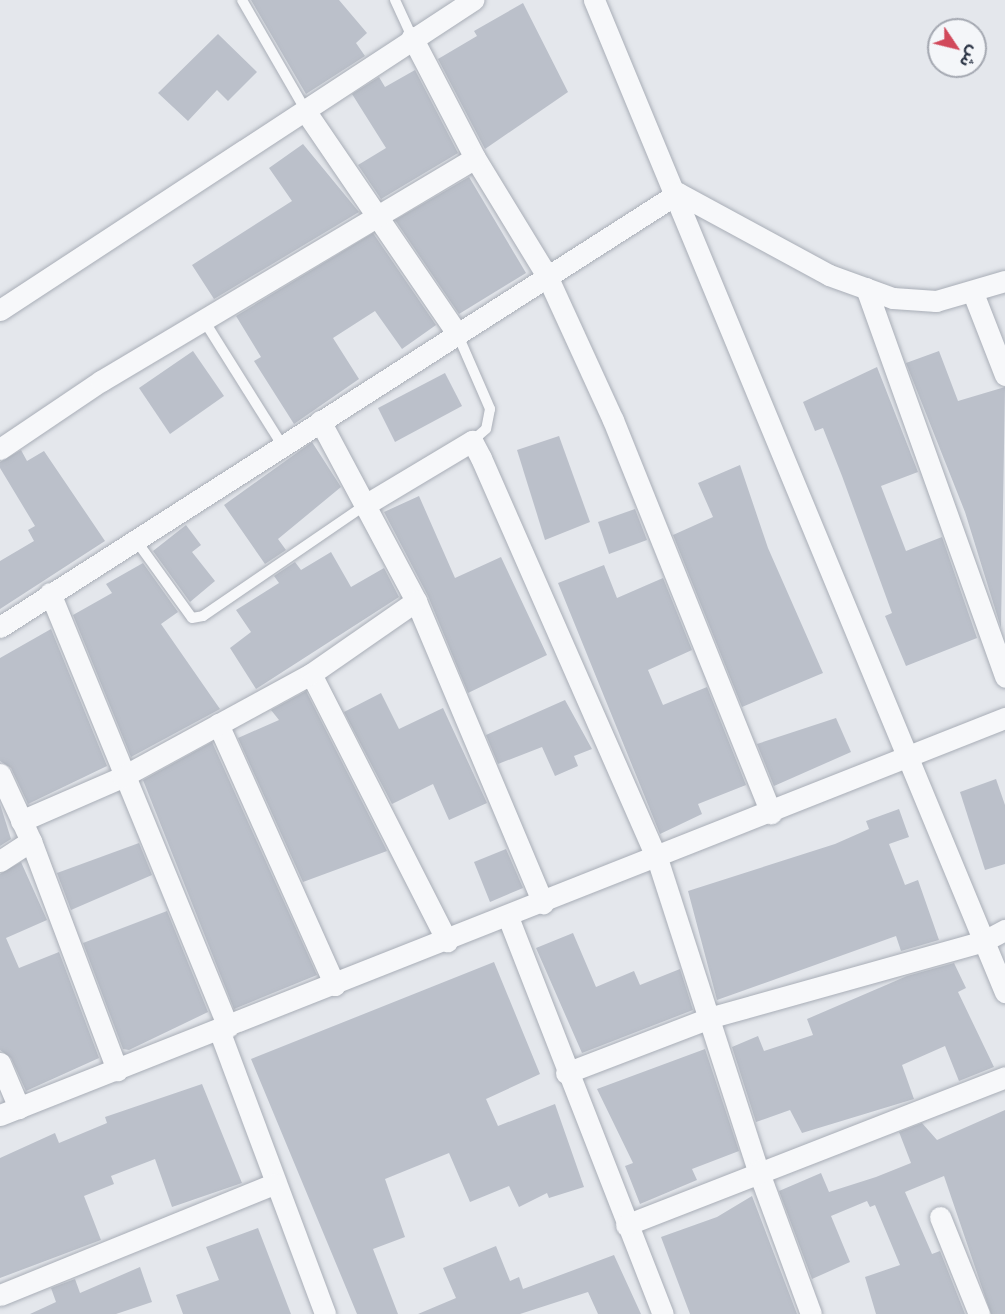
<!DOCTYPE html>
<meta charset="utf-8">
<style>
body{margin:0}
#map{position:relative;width:1005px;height:1314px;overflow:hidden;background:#e4e7ec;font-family:Barlow,"Noto Sans Arabic",sans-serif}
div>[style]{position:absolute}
.building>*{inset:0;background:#bbc0ca}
.roads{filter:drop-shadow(0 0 2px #a9aeb7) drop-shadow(0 0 2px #a9aeb7)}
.service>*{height:10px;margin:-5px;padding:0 5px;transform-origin:5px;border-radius:5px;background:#f7f8fa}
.minor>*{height:21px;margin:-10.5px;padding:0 10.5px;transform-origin:10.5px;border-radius:10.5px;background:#f7f8fa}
span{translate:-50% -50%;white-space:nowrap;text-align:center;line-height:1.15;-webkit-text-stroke:5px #f4f6f9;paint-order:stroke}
.north{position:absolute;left:927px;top:18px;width:60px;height:60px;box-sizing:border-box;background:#f4f6f9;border:2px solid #a4a8b1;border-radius:50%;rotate:125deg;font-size:16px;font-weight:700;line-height:24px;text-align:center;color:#2b3445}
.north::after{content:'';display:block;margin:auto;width:21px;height:27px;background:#d1495b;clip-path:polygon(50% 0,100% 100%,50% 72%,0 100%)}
</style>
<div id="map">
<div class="building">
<div style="clip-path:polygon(251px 0,339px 0,367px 33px,356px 43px,365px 56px,306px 94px)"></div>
<div style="clip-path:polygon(523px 3px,568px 92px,485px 149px,438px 59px,477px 36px,474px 31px)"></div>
<div style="clip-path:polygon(218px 34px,257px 72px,228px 101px,217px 90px,188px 121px,158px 93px)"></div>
<div style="clip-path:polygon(415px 70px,458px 153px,381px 199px,358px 165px,386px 148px,352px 94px,379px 77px,385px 87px)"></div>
<div style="clip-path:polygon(303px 144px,359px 212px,214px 299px,192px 265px,292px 201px,269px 168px)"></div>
<div style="clip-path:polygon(469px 177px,526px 273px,459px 314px,395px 220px)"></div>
<div style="clip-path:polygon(373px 233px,436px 325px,402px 349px,375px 311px,333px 338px,359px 379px,294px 424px,254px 361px,261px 357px,236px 316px)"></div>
<div style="clip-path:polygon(193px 351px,224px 396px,170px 434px,139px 388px)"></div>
<div style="clip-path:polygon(939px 351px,958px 401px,1005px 387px,1001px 628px,965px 512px,906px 363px)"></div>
<div style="clip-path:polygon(877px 367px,918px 472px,881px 486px,906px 551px,942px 537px,977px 638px,906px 666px,885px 616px,892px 613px,842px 476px,823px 428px,815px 431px,803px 402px)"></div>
<div style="clip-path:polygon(445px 373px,462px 406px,395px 442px,378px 408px)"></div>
<div style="clip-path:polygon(559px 436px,590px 522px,545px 540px,517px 450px)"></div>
<div style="clip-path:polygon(312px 442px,341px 487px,278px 539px,286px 550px,265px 564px,224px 505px)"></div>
<div style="clip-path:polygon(21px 450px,27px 461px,44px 451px,105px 541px,0 609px,0 561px,34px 541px,28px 530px,35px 526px,0 468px,0 462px)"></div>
<div style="clip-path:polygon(740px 465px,768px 548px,823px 673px,742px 707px,673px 535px,713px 517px,698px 483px)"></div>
<div style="clip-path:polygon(419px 496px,455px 578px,501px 557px,547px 655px,468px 693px,428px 596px,384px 512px)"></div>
<div style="clip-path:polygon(635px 509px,647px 540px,609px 554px,598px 522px)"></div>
<div style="clip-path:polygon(186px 525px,201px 545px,192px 552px,215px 581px,190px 602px,153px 551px)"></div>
<div style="clip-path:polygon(331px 552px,351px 587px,384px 568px,399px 597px,256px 689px,230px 648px,251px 632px,236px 610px,279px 583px,274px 576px,295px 562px,301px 570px)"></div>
<div style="clip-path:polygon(143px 563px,178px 612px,161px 624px,220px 709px,131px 757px,73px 615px,112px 593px,106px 584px)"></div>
<div style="clip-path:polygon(604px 565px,617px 598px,663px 578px,692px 650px,648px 670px,663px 705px,707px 687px,746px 785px,698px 804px,702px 814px,660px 834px,558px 583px)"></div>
<div style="clip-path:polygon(51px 629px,107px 766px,28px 804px,11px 768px,0 761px,0 658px)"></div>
<div style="clip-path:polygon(306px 691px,387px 851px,303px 882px,238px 738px,279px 720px,271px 710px)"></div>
<div style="clip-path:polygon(381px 693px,399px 729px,443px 708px,487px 803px,449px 820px,433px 784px,392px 804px,344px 712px)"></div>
<div style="clip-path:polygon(565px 700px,592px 749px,574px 756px,578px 766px,555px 776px,542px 747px,498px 764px,486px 735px)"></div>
<div style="clip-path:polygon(836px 718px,851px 752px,774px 786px,757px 744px)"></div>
<div style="clip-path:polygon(212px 742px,317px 975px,234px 1009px,143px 780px)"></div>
<div style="clip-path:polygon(996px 779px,1005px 805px,1005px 864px,985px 870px,960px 792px)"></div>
<div style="clip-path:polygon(0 804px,11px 839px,0 846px)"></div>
<div style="clip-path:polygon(899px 809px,909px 837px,889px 844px,905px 885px,918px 880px,939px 940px,901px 951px,896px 936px,717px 1000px,688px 891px,835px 844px,869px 829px,866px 821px)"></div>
<div style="clip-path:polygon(139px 843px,152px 875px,71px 910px,57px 873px)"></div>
<div style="clip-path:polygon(506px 849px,523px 888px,490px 902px,474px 862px)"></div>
<div style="clip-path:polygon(21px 862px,47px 920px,6px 938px,19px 968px,59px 952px,99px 1058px,26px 1091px,11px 1058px,0 1050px,0 874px)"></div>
<div style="clip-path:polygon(167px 911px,208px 1012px,129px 1050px,123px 1049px,83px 943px)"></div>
<div style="clip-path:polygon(573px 933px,596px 987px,634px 971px,640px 985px,680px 969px,693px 1010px,582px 1053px,536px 948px)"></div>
<div style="clip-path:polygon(494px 962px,540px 1074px,486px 1099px,498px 1126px,555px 1104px,584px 1187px,549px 1198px,547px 1193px,519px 1207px,509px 1186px,470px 1202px,449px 1153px,385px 1179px,405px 1237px,373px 1249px,398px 1314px,357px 1314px,251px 1059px)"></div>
<div style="clip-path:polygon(954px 963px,966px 988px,958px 992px,994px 1067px,959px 1081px,945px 1046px,902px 1065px,914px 1099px,802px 1133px,790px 1110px,756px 1122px,732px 1047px,758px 1036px,764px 1051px,813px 1035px,807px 1019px,907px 976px)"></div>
<div style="clip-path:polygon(705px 1049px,739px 1151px,692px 1169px,697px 1180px,640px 1204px,625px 1166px,633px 1163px,597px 1089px)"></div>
<div style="clip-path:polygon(202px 1084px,242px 1183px,172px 1207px,155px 1159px,111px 1176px,114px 1184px,84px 1196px,101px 1240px,0 1278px,0 1158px,55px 1133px,59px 1143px,107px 1123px,105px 1117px)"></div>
<div style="clip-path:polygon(1005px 1110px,1005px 1314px,991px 1314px,944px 1176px,905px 1192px,932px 1254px,940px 1251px,965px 1314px,876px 1314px,865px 1277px,900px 1265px,875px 1205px,870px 1207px,867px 1201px,831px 1216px,850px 1262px,812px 1279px,779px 1191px,821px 1173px,829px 1192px,876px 1177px,911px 1163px,899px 1132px,922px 1123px,937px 1140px)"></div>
<div style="clip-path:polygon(752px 1196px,797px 1314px,690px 1314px,661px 1237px,717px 1217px)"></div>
<div style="clip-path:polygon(258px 1228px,291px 1314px,183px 1314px,176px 1295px,219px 1280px,206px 1247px)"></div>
<div style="clip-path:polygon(496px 1246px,510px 1281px,519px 1277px,523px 1289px,614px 1255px,641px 1314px,598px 1314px,588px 1292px,520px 1314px,418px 1314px,456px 1298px,443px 1268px)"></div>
<div style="clip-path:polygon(140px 1267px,152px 1302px,116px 1314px,30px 1314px,56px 1302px,51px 1288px,75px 1279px,80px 1293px)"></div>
</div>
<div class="roads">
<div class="service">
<div style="left:242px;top:0;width:128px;rotate:60deg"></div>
<div style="left:395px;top:0;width:41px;rotate:65.3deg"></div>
<div style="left:203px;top:319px;width:149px;rotate:57.9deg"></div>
<div style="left:457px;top:333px;width:83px;rotate:66.5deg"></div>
<div style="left:490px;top:409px;width:20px;rotate:101deg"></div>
<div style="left:486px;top:429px;width:18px;rotate:139deg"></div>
<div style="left:135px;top:539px;width:97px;rotate:54.2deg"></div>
<div style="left:192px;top:618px;width:11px;rotate:-10deg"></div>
<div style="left:203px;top:616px;width:196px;rotate:-34.4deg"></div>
</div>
<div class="minor">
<div style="left:594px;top:0;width:1074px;rotate:67.5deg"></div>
<div style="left:412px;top:37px;width:136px;rotate:62.5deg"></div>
<div style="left:475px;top:158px;width:138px;rotate:58.6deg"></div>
<div style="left:547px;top:276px;width:158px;rotate:65.4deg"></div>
<div style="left:613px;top:420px;width:424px;rotate:68.1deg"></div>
<div style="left:306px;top:112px;width:268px;rotate:55.7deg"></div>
<div style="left:866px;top:288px;width:413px;rotate:70.3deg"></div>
<div style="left:973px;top:293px;width:88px;rotate:68.7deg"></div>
<div style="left:0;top:310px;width:566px;rotate:-33.24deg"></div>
<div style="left:320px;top:421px;width:204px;rotate:61.9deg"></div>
<div style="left:416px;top:601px;width:328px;rotate:67.2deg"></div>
<div style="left:0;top:449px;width:122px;rotate:-34deg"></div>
<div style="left:101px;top:381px;width:435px;rotate:-30.8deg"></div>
<div style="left:365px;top:505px;width:125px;rotate:-30.9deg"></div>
<div style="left:472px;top:441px;width:19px;rotate:62deg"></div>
<div style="left:481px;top:458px;width:437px;rotate:66.3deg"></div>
<div style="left:657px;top:858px;width:328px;rotate:72.1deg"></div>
<div style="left:758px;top:1170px;width:153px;rotate:69.8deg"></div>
<div style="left:50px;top:593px;width:469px;rotate:67.7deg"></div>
<div style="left:0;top:627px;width:805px;rotate:-32.62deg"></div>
<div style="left:678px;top:193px;width:172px;rotate:28.5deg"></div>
<div style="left:829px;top:275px;width:68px;rotate:19.8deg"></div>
<div style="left:893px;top:298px;width:43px;rotate:4deg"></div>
<div style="left:936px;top:301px;width:72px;rotate:-16.2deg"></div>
<div style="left:311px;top:674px;width:300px;rotate:63deg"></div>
<div style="left:218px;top:724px;width:286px;rotate:65.9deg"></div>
<div style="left:0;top:774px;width:74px;rotate:65.2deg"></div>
<div style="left:31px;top:841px;width:245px;rotate:69.4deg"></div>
<div style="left:21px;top:821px;width:110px;rotate:-23.5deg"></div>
<div style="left:122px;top:777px;width:215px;rotate:-28.6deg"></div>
<div style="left:311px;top:674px;width:128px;rotate:-34.8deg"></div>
<div style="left:0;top:861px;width:37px;rotate:-33deg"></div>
<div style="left:508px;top:917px;width:426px;rotate:68.7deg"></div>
<div style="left:219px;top:1030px;width:303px;rotate:69.5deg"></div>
<div style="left:0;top:1063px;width:49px;rotate:67.1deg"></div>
<div style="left:566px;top:1073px;width:156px;rotate:-21deg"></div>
<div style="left:712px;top:1017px;width:282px;rotate:-15.6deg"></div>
<div style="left:984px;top:941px;width:24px;rotate:-28deg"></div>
<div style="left:0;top:1115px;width:1081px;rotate:-21.56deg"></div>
<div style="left:940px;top:1217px;width:105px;rotate:68.1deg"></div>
<div style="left:626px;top:1225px;width:407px;rotate:-21.3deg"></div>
<div style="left:0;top:1295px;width:296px;rotate:-22.1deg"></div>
</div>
</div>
<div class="north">ش</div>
</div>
